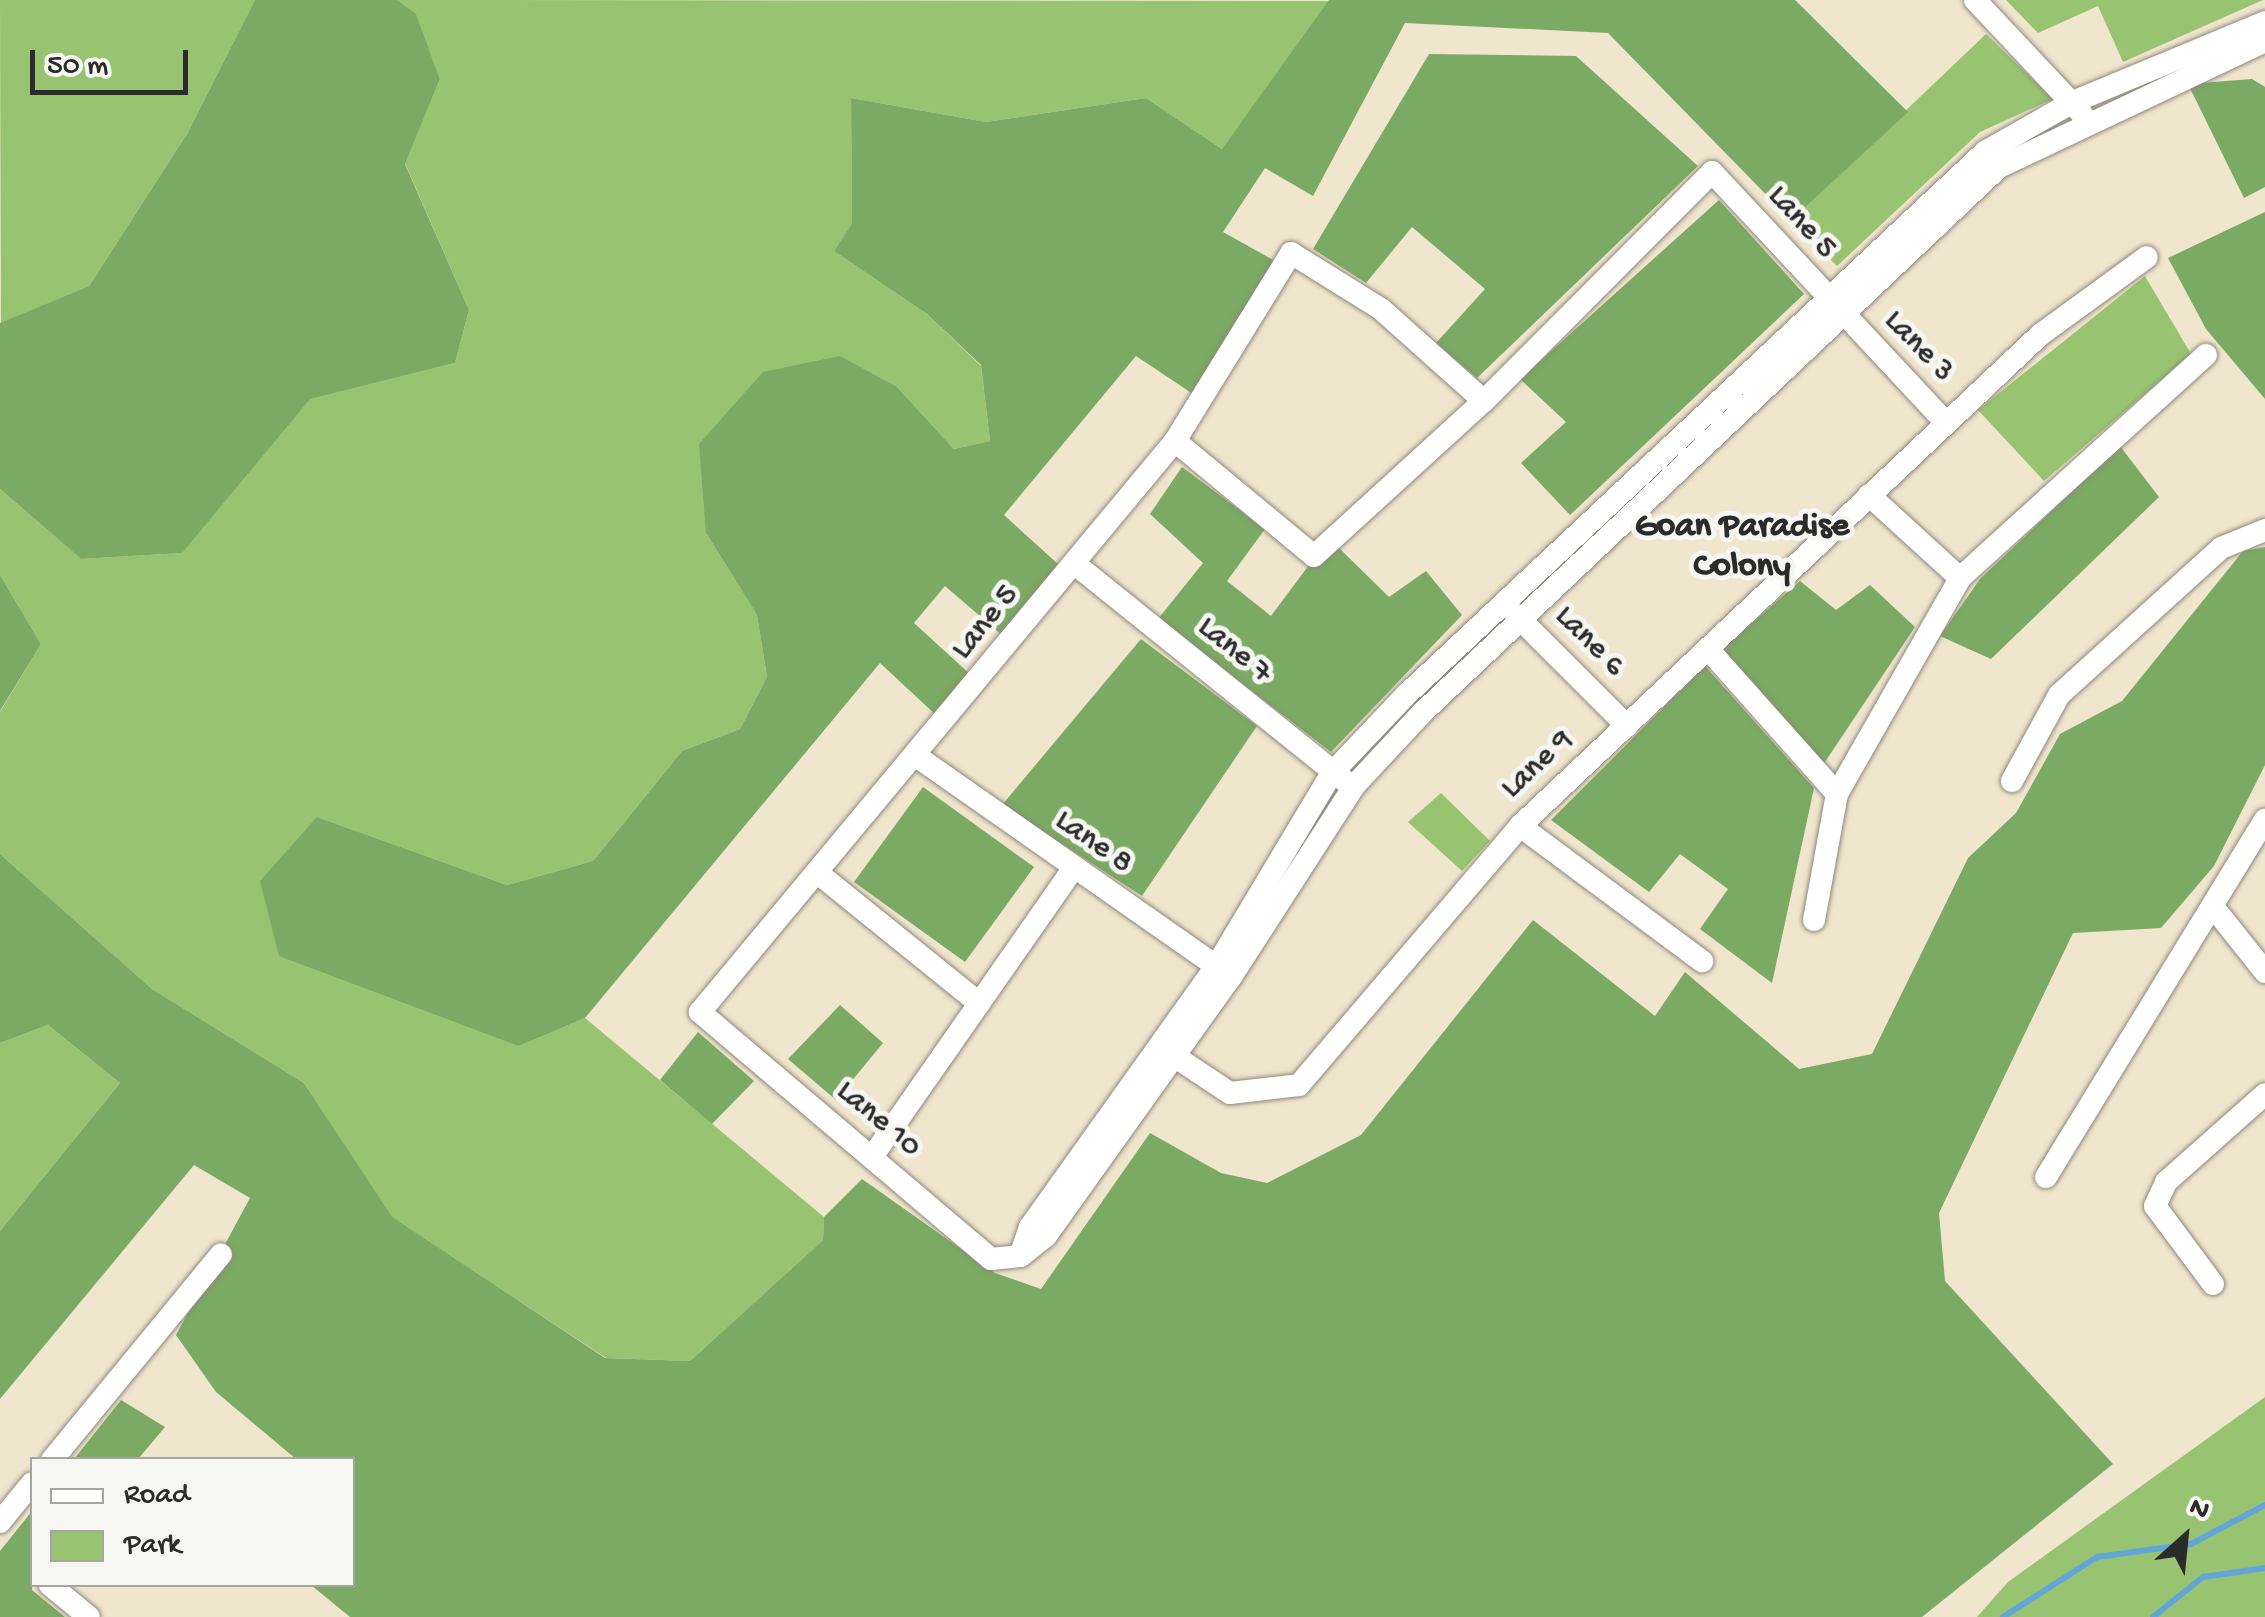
<!DOCTYPE html>
<style>
body{margin:0}
#map{position:relative;width:2265px;height:1617px;overflow:hidden;background:#f0e5cd;font-family:"Gochi Hand",sans-serif}
div>[style]{position:absolute}
.green>*{inset:0;background:#98c471}
.forest>*{inset:0;background:#7aaa63}
.stream>*{height:6px;margin:-3px;padding:0 3px;transform-origin:3px;border-radius:3px;background:#64a5d8}
.roads{filter:drop-shadow(0 0 2px #8e887c) drop-shadow(0 0 2px #8e887c)}
.minor>*{height:22px;margin:-11px;padding:0 11px;transform-origin:11px;border-radius:11px;background:#fff}
span{translate:-50% -50%;white-space:nowrap;text-align:center;line-height:1.15;-webkit-text-stroke:10px #f6f6f2;paint-order:stroke}
.street-label{font-size:32px;color:#2b2b2b}
.neighbourhood-label{font-size:35px;color:#2b2b2b;font-weight:700}
.legend{position:absolute;left:30px;top:1457px;width:325px;height:130px;box-sizing:border-box;background:#f6f6f2;border:2px solid #a5a5a2;margin:0;padding:12px 18px;list-style:none;font-size:30px;color:#2b2b2b}
.legend li{display:flex;align-items:center;gap:20px;height:50px}
.legend b{width:50px;border:2px solid #a5a5a2}
.north{position:absolute;left:2135px;top:1487px;width:100px;height:100px;-webkit-text-stroke:8px #f6f6f2;paint-order:stroke;rotate:27deg;font-size:28px;font-weight:700;line-height:40px;text-align:center;color:#2b2b2b}
.north::after{content:'';display:block;margin:auto;width:35px;height:45px;background:#2b2b2b;clip-path:polygon(50% 0,100% 100%,50% 72%,0 100%)}
.scale{position:absolute;left:30px;top:50px;width:158px;height:45px;box-sizing:border-box;border:5px solid #2b2b2b;border-top:0;padding-left:12px;font-size:30px;line-height:35px;white-space:nowrap;color:#2b2b2b;-webkit-text-stroke:8px #f6f6f2;paint-order:stroke}
</style>
<div id="map">
<div class="green">
<div style="clip-path:polygon(0 0,255px 0,187px 134px,89px 286px,1px 323px)"></div>
<div style="clip-path:polygon(397px 0,1330px 1px,1222px 149px,1146px 98px,986px 122px,851px 98px,852px 225px,834px 251px,927px 314px,981px 366px,990px 441px,954px 449px,897px 387px,706px 533px,757px 615px,767px 677px,740px 729px,682px 751px,593px 861px,507px 885px,317px 817px,519px 1046px,585px 1018px,824px 1217px,823px 1240px,690px 1361px,606px 1358px,391px 1217px,304px 1083px,152px 989px,0 854px,0 712px,41px 644px,0 575px,0 489px,81px 559px,181px 553px,309px 399px,455px 363px,469px 310px,405px 163px,440px 79px,416px 15px)"></div>
<div style="clip-path:polygon(2006px 0,2263px 0,2123px 62px,2098px 6px,2038px 33px)"></div>
<div style="clip-path:polygon(1986px 34px,2053px 99px,1980px 132px,1837px 266px,1791px 220px)"></div>
<div style="clip-path:polygon(2145px 276px,2191px 354px,2044px 481px,1978px 410px)"></div>
<div style="clip-path:polygon(1441px 793px,1490px 841px,1462px 871px,1408px 822px)"></div>
<div style="clip-path:polygon(48px 1025px,120px 1083px,0 1231px,0 1043px)"></div>
<div style="clip-path:polygon(2265px 1397px,2265px 1617px,1977px 1617px,2008px 1582px)"></div>
</div>
<div class="forest">
<div style="clip-path:polygon(255px 0,397px 0,416px 14px,440px 79px,405px 164px,469px 310px,455px 363px,310px 399px,182px 553px,81px 559px,0 489px,0 323px,89px 286px,187px 134px)"></div>
<div style="clip-path:polygon(1329px 0,1795px 0,1908px 112px,1791px 220px,1608px 33px,1405px 23px,1313px 196px,1265px 168px,1223px 232px,1275px 261px,1193px 394px,1136px 356px,1004px 515px,1059px 565px,1003px 636px,945px 586px,914px 623px,971px 675px,936px 715px,880px 663px,585px 1018px,519px 1046px,279px 956px,260px 881px,317px 817px,507px 885px,593px 861px,682px 751px,740px 729px,767px 677px,757px 615px,706px 533px,699px 444px,763px 372px,840px 356px,897px 387px,954px 449px,990px 441px,981px 365px,927px 314px,834px 251px,852px 224px,851px 98px,986px 122px,1146px 98px,1222px 149px)"></div>
<div style="clip-path:polygon(1429px 54px,1576px 56px,1698px 166px,1477px 378px,1436px 343px,1485px 289px,1412px 227px,1366px 283px,1313px 249px)"></div>
<div style="clip-path:polygon(2252px 79px,2265px 87px,2265px 187px,2244px 198px,2188px 84px)"></div>
<div style="clip-path:polygon(1719px 200px,1804px 294px,1570px 515px,1521px 463px,1566px 422px,1520px 379px)"></div>
<div style="clip-path:polygon(2265px 212px,2265px 399px,2206px 329px,2168px 258px)"></div>
<div style="clip-path:polygon(2120px 446px,2159px 497px,1991px 659px,1940px 636px,1980px 579px)"></div>
<div style="clip-path:polygon(1182px 467px,1265px 529px,1227px 581px,1271px 616px,1309px 565px,1338px 547px,1389px 597px,1426px 571px,1462px 615px,1331px 752px,1158px 619px,1203px 563px,1150px 514px)"></div>
<div style="clip-path:polygon(2265px 547px,2265px 765px,2214px 866px,2161px 928px,2073px 933px,1939px 1213px,1945px 1281px,2113px 1464px,1922px 1617px,350px 1617px,311px 1585px,352px 1584px,352px 1460px,296px 1459px,216px 1392px,176px 1335px,250px 1198px,194px 1165px,0 1399px,0 1231px,120px 1083px,48px 1025px,0 1043px,0 854px,152px 989px,304px 1083px,392px 1217px,605px 1358px,690px 1361px,823px 1240px,824px 1217px,862px 1179px,995px 1273px,1041px 1289px,1150px 1133px,1221px 1173px,1267px 1183px,1361px 1135px,1533px 920px,1655px 1016px,1685px 972px,1799px 1069px,1872px 1054px,1968px 858px,2016px 813px,2060px 734px,2122px 701px,2243px 551px)"></div>
<div style="clip-path:polygon(0 575px,41px 644px,0 711px)"></div>
<div style="clip-path:polygon(1800px 581px,1836px 610px,1870px 585px,1915px 627px,1823px 765px,1720px 651px)"></div>
<div style="clip-path:polygon(1141px 639px,1257px 726px,1142px 896px,1002px 805px)"></div>
<div style="clip-path:polygon(1705px 666px,1814px 788px,1772px 983px,1700px 929px,1728px 889px,1680px 854px,1649px 892px,1551px 820px)"></div>
<div style="clip-path:polygon(923px 787px,1034px 867px,965px 962px,854px 882px)"></div>
<div style="clip-path:polygon(840px 1005px,883px 1043px,836px 1100px,788px 1059px)"></div>
<div style="clip-path:polygon(698px 1032px,754px 1081px,712px 1124px,660px 1080px)"></div>
<div style="clip-path:polygon(121px 1400px,165px 1427px,138px 1459px,74px 1459px)"></div>
<div style="clip-path:polygon(32px 1511px,32px 1590px,65px 1617px,0 1617px,0 1551px)"></div>
</div>
<div class="stream">
<div style="left:2003px;top:1617px;width:112px;rotate:-32.6deg"></div>
<div style="left:2097px;top:1557px;width:95px;rotate:-7.9deg"></div>
<div style="left:2191px;top:1544px;width:84px;rotate:-27.8deg"></div>
<div style="left:2153px;top:1617px;width:64px;rotate:-38.7deg"></div>
<div style="left:2203px;top:1577px;width:63px;rotate:-8.3deg"></div>
</div>
<div class="roads">
<div class="minor">
<div style="left:1975px;top:0;width:156px;rotate:46.8deg"></div>
<div style="left:1175px;top:441px;width:180px;rotate:39.6deg"></div>
<div style="left:1314px;top:556px;width:230px;rotate:-42.4deg"></div>
<div style="left:1484px;top:401px;width:323px;rotate:-45.1deg"></div>
<div style="left:1712px;top:172px;width:343px;rotate:47deg"></div>
<div style="left:1869px;top:495px;width:123px;rotate:42.4deg"></div>
<div style="left:1075px;top:564px;width:346px;rotate:38.8deg"></div>
<div style="left:1516px;top:615px;width:157px;rotate:45deg"></div>
<div style="left:1708px;top:649px;width:194px;rotate:48.3deg"></div>
<div style="left:919px;top:758px;width:377px;rotate:35deg"></div>
<div style="left:2012px;top:781px;width:98px;rotate:-61.3deg"></div>
<div style="left:2059px;top:695px;width:219px;rotate:-42.2deg"></div>
<div style="left:2221px;top:548px;width:48px;rotate:-22.2deg"></div>
<div style="left:1520px;top:826px;width:227px;rotate:36.6deg"></div>
<div style="left:819px;top:874px;width:206px;rotate:38.9deg"></div>
<div style="left:2214px;top:908px;width:82px;rotate:51.4deg"></div>
<div style="left:1814px;top:920px;width:128px;rotate:-79.7deg"></div>
<div style="left:1837px;top:794px;width:249px;rotate:-60.3deg"></div>
<div style="left:1960px;top:578px;width:332px;rotate:-42.2deg"></div>
<div style="left:1174px;top:1056px;width:67px;rotate:33.5deg"></div>
<div style="left:1230px;top:1093px;width:69px;rotate:-6.6deg"></div>
<div style="left:1299px;top:1085px;width:340px;rotate:-49.5deg"></div>
<div style="left:1520px;top:826px;width:715px;rotate:-43.36deg"></div>
<div style="left:2040px;top:335px;width:132px;rotate:-36.1deg"></div>
<div style="left:872px;top:1157px;width:350px;rotate:-55.1deg"></div>
<div style="left:2046px;top:1177px;width:419px;rotate:-58.5deg"></div>
<div style="left:1020px;top:1256px;width:31px;rotate:-71deg"></div>
<div style="left:1030px;top:1227px;width:322px;rotate:-54.5deg"></div>
<div style="left:1217px;top:965px;width:224px;rotate:-59.1deg"></div>
<div style="left:1332px;top:773px;width:106px;rotate:-46.5deg"></div>
<div style="left:1405px;top:696px;width:795px;rotate:-43.17deg"></div>
<div style="left:1985px;top:152px;width:101px;rotate:-29.6deg"></div>
<div style="left:2073px;top:102px;width:208px;rotate:-22.6deg"></div>
<div style="left:1020px;top:1256px;width:29px;rotate:174deg"></div>
<div style="left:991px;top:1259px;width:382px;rotate:-139.7deg"></div>
<div style="left:700px;top:1012px;width:743px;rotate:-50.24deg"></div>
<div style="left:1175px;top:441px;width:221px;rotate:-58.3deg"></div>
<div style="left:1291px;top:253px;width:106px;rotate:31.9deg"></div>
<div style="left:1381px;top:309px;width:138px;rotate:41.8deg"></div>
<div style="left:1021px;top:1256px;width:32px;rotate:-39deg"></div>
<div style="left:1046px;top:1236px;width:318px;rotate:-54.5deg"></div>
<div style="left:1231px;top:977px;width:227px;rotate:-57.2deg"></div>
<div style="left:1354px;top:786px;width:100px;rotate:-47deg"></div>
<div style="left:1422px;top:713px;width:794px;rotate:-43.42deg"></div>
<div style="left:1999px;top:167px;width:294px;rotate:-25.3deg"></div>
<div style="left:2213px;top:1284px;width:97px;rotate:-126.6deg"></div>
<div style="left:2155px;top:1206px;width:26px;rotate:-65deg"></div>
<div style="left:2166px;top:1182px;width:132px;rotate:-41.6deg"></div>
<div style="left:52px;top:1460px;width:266px;rotate:-50.6deg"></div>
<div style="left:0;top:1522px;width:50px;rotate:-50.6deg"></div>
<div style="left:50px;top:1585px;width:50px;rotate:39.4deg"></div>
</div>
</div>
<div class="street-label">
<span style="left:1801px;top:223px;rotate:48deg">Lane 5</span>
<span style="left:1918px;top:347px;rotate:46deg">Lane 3</span>
<span style="left:986px;top:623px;rotate:-51deg">Lane 5</span>
<span style="left:1589px;top:642px;rotate:45deg">Lane 6</span>
<span style="left:1234px;top:651px;rotate:39deg">Lane 7</span>
<span style="left:1538px;top:765px;rotate:-43deg">Lane 9</span>
<span style="left:1093px;top:843px;rotate:35deg">Lane 8</span>
<span style="left:878px;top:1120px;rotate:40deg">Lane 10</span>
</div>
<div class="neighbourhood-label">
<span style="left:1742px;top:548px">Goan Paradise<br>Colony</span>
</div>
<ul class="legend">
<li><b style="height:12px;background:#fff"></b>Road</li>
<li><b style="height:28px;background:#98c471"></b>Park</li>
</ul>
<div class="north">N</div>
<div class="scale">50 m</div>
</div>
